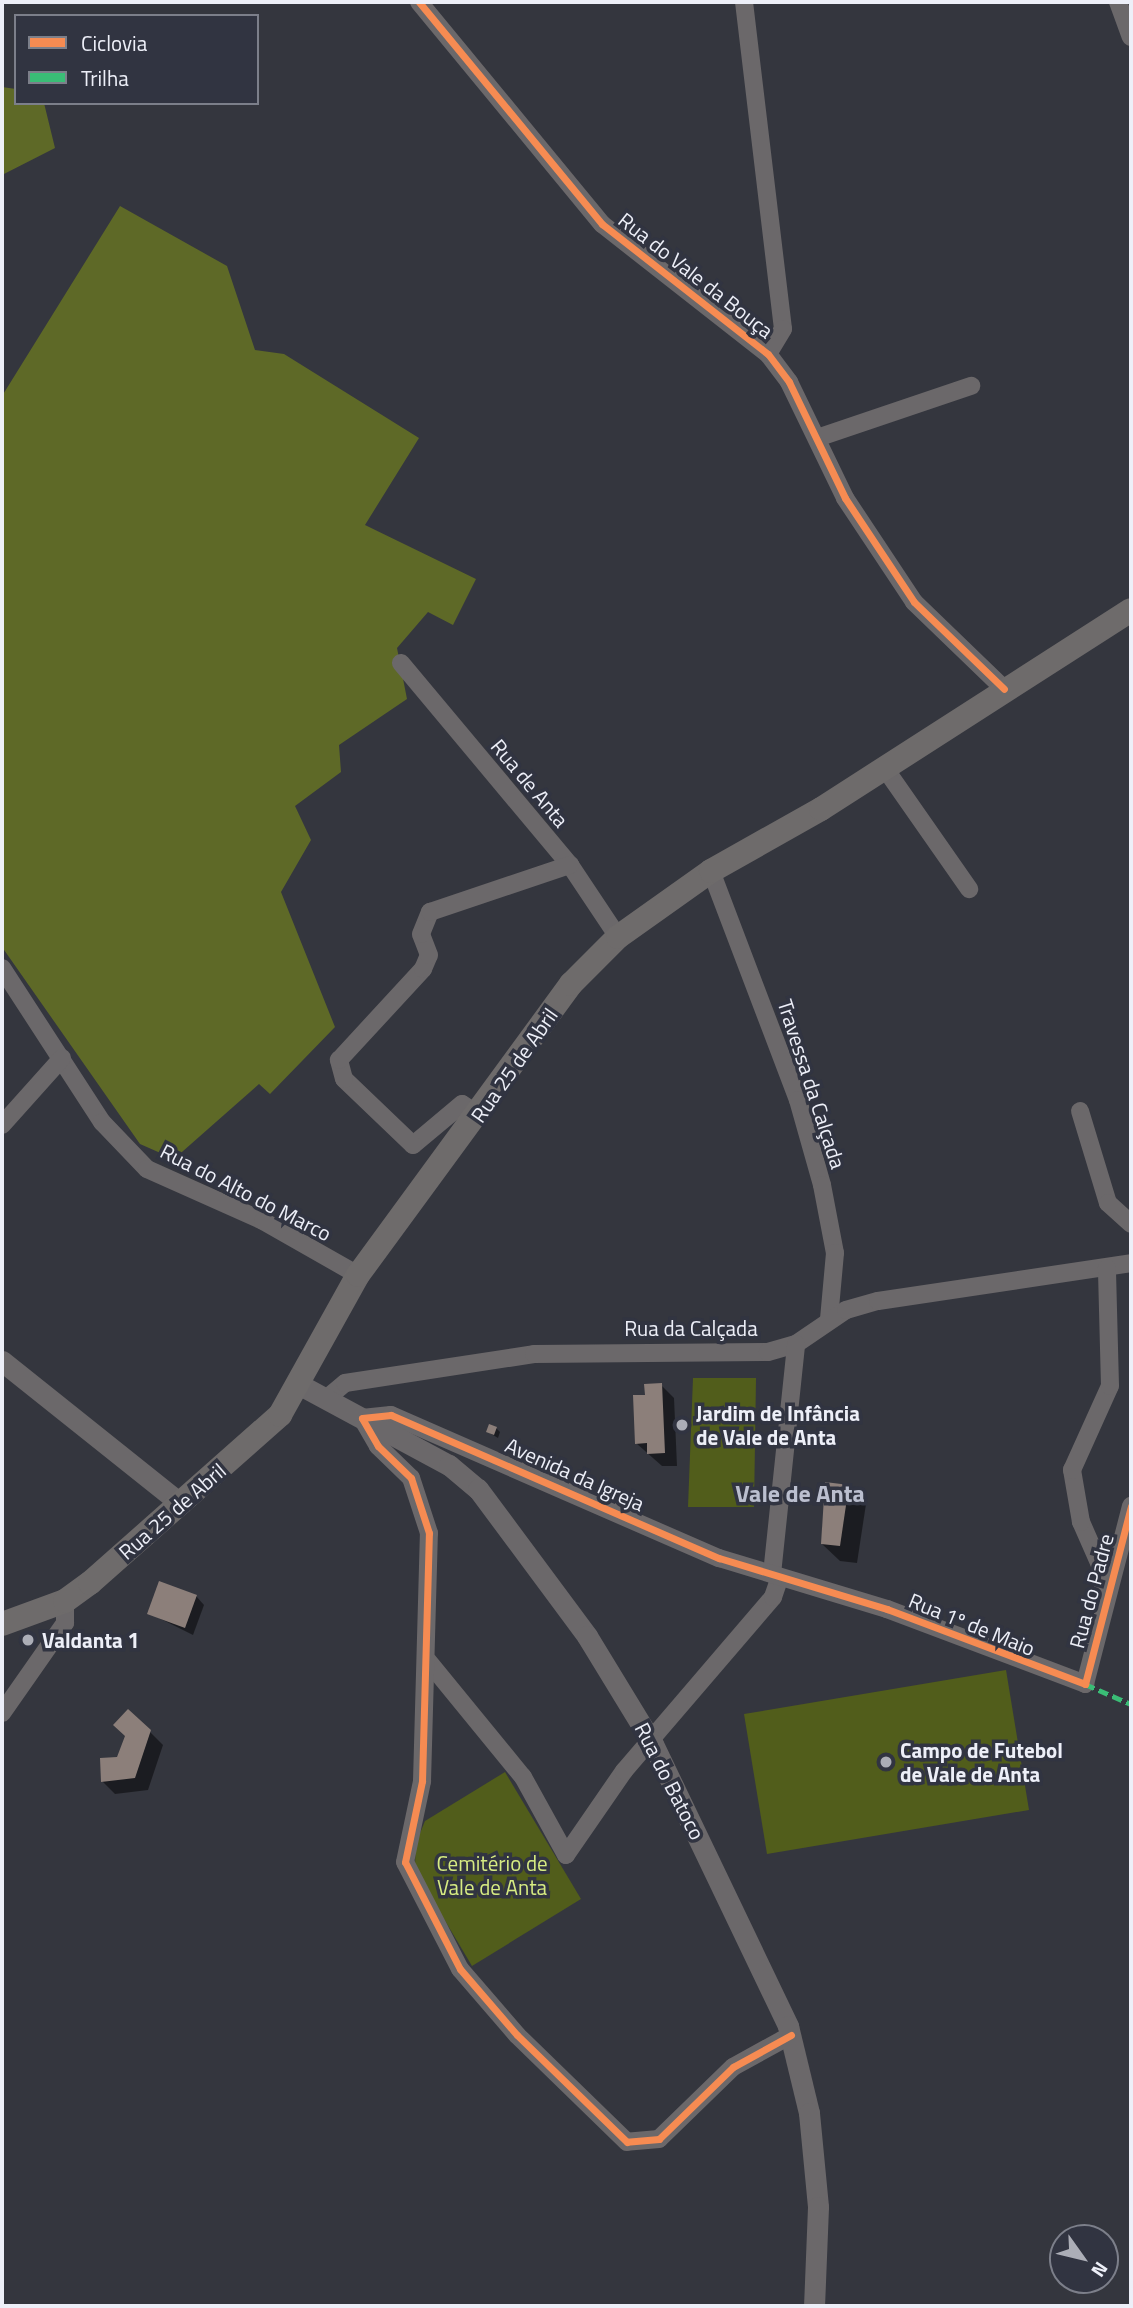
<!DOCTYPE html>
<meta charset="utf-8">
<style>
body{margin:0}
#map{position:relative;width:1133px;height:2308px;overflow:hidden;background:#34363e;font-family:"Titillium Web",sans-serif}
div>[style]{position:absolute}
.green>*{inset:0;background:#515d1b}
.forest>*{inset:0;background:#5e6927}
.shadow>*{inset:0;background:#0007}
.building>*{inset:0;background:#8c7f7a}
.minor>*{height:18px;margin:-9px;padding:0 9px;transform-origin:9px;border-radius:9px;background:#6b686a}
.tertiary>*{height:21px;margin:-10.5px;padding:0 10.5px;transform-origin:10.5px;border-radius:10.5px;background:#6b686a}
.secondary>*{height:24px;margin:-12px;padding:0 12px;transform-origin:12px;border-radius:12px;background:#6e6b6b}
.quiet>*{height:5px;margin-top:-2.5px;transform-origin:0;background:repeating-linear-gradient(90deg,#3abd76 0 10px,transparent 0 15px)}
.cycleway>*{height:7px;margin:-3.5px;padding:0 3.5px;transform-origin:3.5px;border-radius:3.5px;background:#f68b52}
.dots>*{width:19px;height:19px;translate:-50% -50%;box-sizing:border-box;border:4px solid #313441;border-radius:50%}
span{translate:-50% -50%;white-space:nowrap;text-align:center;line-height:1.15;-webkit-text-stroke:7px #313441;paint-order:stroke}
.street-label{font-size:21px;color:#edeff8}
.poi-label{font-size:21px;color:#edeff8;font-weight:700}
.left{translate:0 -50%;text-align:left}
.park-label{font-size:21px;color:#d6eb82}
.quarter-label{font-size:24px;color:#bbbfcf;font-weight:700}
.frame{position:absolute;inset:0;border:4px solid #edeff8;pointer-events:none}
.legend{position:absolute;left:14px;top:14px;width:245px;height:91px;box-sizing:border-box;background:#313441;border:2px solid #7c7f8a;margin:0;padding:9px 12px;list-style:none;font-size:21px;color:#edeff8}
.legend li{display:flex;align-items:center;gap:14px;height:35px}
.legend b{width:35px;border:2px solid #7c7f8a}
.north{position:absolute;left:1049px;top:2224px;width:70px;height:70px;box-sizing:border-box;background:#313441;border:2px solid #7c7f8a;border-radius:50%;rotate:124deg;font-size:19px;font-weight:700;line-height:28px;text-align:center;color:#edeff8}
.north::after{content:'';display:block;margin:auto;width:24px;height:32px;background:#acaeb7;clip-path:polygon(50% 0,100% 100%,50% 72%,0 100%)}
</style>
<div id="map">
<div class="green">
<div style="clip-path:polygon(693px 1378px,756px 1378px,754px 1507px,688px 1507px)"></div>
<div style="clip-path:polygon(1006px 1670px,1029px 1810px,767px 1854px,744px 1714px)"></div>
<div style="clip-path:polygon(505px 1772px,581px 1899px,472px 1966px,425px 1887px,415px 1865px,416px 1843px,425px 1821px)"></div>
</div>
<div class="forest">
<div style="clip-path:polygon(2px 87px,16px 89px,16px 103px,44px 103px,55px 148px,2px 175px)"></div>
<div style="clip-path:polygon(120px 206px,227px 266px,255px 350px,284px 354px,419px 438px,365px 525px,476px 579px,453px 625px,428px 612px,397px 648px,407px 699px,339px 745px,341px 772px,295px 806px,311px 840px,281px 892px,335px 1027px,270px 1094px,259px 1084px,174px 1159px,140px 1144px,2px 947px,2px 396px)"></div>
</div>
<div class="shadow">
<div style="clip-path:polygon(661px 1385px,674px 1398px,677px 1466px,662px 1466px,636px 1443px,646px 1396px)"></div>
<div style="clip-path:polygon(496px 1428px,500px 1432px,498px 1438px,488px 1432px)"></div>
<div style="clip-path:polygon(848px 1486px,866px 1504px,857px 1563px,840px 1561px,822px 1544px)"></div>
<div style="clip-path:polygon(196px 1596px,204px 1605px,193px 1635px,149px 1613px)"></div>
<div style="clip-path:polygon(150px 1732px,163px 1745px,148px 1790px,115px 1794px,102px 1781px)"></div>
</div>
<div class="building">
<div style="clip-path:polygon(662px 1383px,665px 1453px,647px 1454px,647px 1443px,635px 1444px,633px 1395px,645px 1395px,644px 1384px)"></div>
<div style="clip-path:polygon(489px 1424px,497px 1427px,494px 1435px,486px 1432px)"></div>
<div style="clip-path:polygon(825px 1482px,849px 1485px,840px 1546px,821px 1544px)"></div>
<div style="clip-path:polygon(159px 1581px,197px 1595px,185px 1628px,147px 1614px)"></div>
<div style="clip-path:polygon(128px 1709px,151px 1730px,135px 1778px,101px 1782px,100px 1758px,117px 1757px,125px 1736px,113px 1725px)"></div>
</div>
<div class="minor">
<div style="left:419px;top:2px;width:288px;rotate:50.5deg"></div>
<div style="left:602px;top:224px;width:211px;rotate:38.1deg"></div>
<div style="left:768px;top:354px;width:35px;rotate:53deg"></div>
<div style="left:789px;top:382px;width:129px;rotate:64.2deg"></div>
<div style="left:845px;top:498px;width:125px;rotate:56.4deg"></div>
<div style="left:914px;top:602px;width:125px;rotate:44deg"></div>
<div style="left:744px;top:2px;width:329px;rotate:83.2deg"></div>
<div style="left:783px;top:329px;width:29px;rotate:121deg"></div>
<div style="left:1118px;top:2px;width:37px;rotate:70deg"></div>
<div style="left:817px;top:438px;width:163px;rotate:-18.7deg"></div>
<div style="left:401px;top:663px;width:263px;rotate:50.1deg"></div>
<div style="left:570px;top:865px;width:87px;rotate:56.3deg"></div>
<div style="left:884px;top:767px;width:149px;rotate:55.1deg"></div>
<div style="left:711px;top:871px;width:245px;rotate:69.2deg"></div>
<div style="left:798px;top:1100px;width:88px;rotate:74.2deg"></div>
<div style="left:822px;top:1185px;width:69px;rotate:79.2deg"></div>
<div style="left:835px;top:1253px;width:66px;rotate:95.2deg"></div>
<div style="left:2px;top:968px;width:184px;rotate:57deg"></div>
<div style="left:102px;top:1122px;width:65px;rotate:46.2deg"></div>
<div style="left:147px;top:1169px;width:127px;rotate:24.1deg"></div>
<div style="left:263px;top:1221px;width:109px;rotate:29.6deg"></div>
<div style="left:1080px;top:1111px;width:96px;rotate:73.1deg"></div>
<div style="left:1108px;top:1203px;width:31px;rotate:42deg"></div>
<div style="left:479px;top:1115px;width:20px;rotate:-147deg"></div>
<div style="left:462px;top:1104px;width:64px;rotate:140.1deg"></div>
<div style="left:413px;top:1145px;width:95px;rotate:-136.3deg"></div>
<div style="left:344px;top:1079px;width:20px;rotate:-105deg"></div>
<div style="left:339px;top:1060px;width:124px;rotate:-47.3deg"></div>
<div style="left:423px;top:969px;width:15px;rotate:-67deg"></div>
<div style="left:429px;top:955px;width:22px;rotate:-111deg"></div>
<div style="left:421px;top:934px;width:24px;rotate:-68deg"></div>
<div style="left:430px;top:912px;width:148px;rotate:-18.6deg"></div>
<div style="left:2px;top:1125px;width:90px;rotate:-48.2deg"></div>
<div style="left:326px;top:1399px;width:25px;rotate:-40deg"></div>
<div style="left:345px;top:1383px;width:191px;rotate:-8.7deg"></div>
<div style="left:534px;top:1354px;width:234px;rotate:-0.5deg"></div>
<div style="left:768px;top:1352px;width:29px;rotate:-16deg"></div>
<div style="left:796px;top:1344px;width:60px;rotate:-34.2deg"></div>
<div style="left:846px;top:1310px;width:33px;rotate:-16deg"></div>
<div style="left:878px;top:1301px;width:256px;rotate:-8.5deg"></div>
<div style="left:772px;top:1574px;width:231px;rotate:-84deg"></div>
<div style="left:1103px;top:1592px;width:20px;rotate:-90deg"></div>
<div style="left:1103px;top:1572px;width:55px;rotate:-113.7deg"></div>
<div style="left:1081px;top:1522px;width:53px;rotate:-99.8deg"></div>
<div style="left:1072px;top:1470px;width:92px;rotate:-65.7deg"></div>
<div style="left:1110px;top:1386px;width:118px;rotate:-91.5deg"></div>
<div style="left:428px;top:1661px;width:150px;rotate:50.7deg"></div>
<div style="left:523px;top:1777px;width:89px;rotate:61.1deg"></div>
<div style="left:566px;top:1855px;width:102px;rotate:-55.4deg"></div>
<div style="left:624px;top:1771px;width:229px;rotate:-49.4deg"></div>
<div style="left:773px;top:1597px;width:21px;rotate:-71deg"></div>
<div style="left:2px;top:1713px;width:110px;rotate:-55deg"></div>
<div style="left:65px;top:1623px;width:22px;rotate:-90deg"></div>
<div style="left:791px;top:2035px;width:66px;rotate:151.1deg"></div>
<div style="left:733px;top:2067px;width:103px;rotate:135.8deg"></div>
<div style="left:659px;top:2139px;width:32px;rotate:175deg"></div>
<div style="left:627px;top:2142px;width:153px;rotate:-135.8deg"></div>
<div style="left:517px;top:2035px;width:87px;rotate:-130.8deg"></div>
<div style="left:460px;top:1969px;width:120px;rotate:-117.2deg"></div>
<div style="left:405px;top:1862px;width:83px;rotate:-78.1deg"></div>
<div style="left:422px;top:1781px;width:248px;rotate:-88.4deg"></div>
<div style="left:429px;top:1533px;width:58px;rotate:-108.1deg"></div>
<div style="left:411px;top:1478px;width:46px;rotate:-135.9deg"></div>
<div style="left:378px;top:1446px;width:32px;rotate:-120deg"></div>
<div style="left:362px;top:1418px;width:29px;rotate:-6deg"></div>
<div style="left:391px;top:1415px;width:358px;rotate:23.6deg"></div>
<div style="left:719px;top:1558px;width:176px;rotate:16.9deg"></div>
<div style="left:887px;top:1609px;width:212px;rotate:20.7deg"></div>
<div style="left:1085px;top:1684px;width:184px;rotate:-75.5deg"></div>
</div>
<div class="tertiary">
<div style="left:2px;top:1361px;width:229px;rotate:38.6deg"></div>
<div style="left:302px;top:1386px;width:167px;rotate:28.3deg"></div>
<div style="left:449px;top:1465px;width:38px;rotate:40deg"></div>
<div style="left:478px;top:1489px;width:183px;rotate:53.4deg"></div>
<div style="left:587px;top:1636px;width:127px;rotate:58.6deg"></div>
<div style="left:653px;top:1744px;width:313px;rotate:64.4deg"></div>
<div style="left:788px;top:2026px;width:89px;rotate:76.4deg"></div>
<div style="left:809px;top:2113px;width:94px;rotate:84.5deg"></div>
<div style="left:818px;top:2207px;width:99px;rotate:92.3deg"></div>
</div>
<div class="secondary">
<div style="left:2px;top:1624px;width:67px;rotate:-20.1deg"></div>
<div style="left:65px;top:1601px;width:31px;rotate:-36deg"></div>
<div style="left:90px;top:1583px;width:254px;rotate:-41.5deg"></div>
<div style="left:280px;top:1415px;width:160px;rotate:-60.9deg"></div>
<div style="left:358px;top:1275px;width:361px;rotate:-53.8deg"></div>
<div style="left:571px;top:984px;width:66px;rotate:-45deg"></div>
<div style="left:618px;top:937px;width:114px;rotate:-35.4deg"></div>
<div style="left:711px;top:871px;width:126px;rotate:-29.4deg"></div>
<div style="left:821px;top:809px;width:368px;rotate:-32.7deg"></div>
</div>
<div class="quiet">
<div style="left:1085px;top:1684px;width:50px;rotate:23.5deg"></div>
</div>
<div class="cycleway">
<div style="left:419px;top:2px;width:288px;rotate:50.5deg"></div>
<div style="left:602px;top:224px;width:211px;rotate:38.1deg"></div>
<div style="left:768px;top:354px;width:35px;rotate:53deg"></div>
<div style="left:789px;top:382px;width:129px;rotate:64.2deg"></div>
<div style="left:845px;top:498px;width:125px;rotate:56.4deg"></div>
<div style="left:914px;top:602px;width:125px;rotate:44deg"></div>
<div style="left:791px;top:2035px;width:66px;rotate:151.1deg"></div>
<div style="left:733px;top:2067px;width:103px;rotate:135.8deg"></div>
<div style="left:659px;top:2139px;width:32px;rotate:175deg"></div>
<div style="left:627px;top:2142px;width:153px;rotate:-135.8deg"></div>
<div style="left:517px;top:2035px;width:87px;rotate:-130.8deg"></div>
<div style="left:460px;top:1969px;width:120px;rotate:-117.2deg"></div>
<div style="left:405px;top:1862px;width:83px;rotate:-78.1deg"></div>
<div style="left:422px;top:1781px;width:248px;rotate:-88.4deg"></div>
<div style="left:429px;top:1533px;width:58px;rotate:-108.1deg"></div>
<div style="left:411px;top:1478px;width:46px;rotate:-135.9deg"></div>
<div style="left:378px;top:1446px;width:32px;rotate:-120deg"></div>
<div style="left:362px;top:1418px;width:29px;rotate:-6deg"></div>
<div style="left:391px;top:1415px;width:358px;rotate:23.6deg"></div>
<div style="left:719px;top:1558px;width:176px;rotate:16.9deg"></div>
<div style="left:887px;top:1609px;width:212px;rotate:20.7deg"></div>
<div style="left:1085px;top:1684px;width:184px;rotate:-75.5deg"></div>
</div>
<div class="dots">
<div style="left:682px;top:1425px;background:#acaeb7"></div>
<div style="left:28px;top:1640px;background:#acaeb7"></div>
<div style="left:886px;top:1762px;background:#acaeb7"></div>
</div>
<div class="street-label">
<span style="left:696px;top:275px;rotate:38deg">Rua do Vale da Bouça</span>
<span style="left:530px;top:783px;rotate:50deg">Rua de Anta</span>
<span style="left:514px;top:1065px;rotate:-55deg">Rua 25 de Abril</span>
<span style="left:812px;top:1084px;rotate:72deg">Travessa da Calçada</span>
<span style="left:246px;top:1192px;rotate:27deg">Rua do Alto do Marco</span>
<span style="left:691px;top:1328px">Rua da Calçada</span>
<span style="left:575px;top:1474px;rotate:24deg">Avenida da Igreja</span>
<span style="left:172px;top:1511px;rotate:-41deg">Rua 25 de Abril</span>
<span style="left:1091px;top:1591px;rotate:-75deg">Rua do Padre</span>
<span style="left:972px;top:1624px;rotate:22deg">Rua 1º de Maio</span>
<span style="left:670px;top:1781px;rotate:63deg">Rua do Batoco</span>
</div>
<div class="poi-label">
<span class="left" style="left:696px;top:1425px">Jardim de Infância<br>de Vale de Anta</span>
<span class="left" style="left:42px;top:1640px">Valdanta 1</span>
<span class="left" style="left:900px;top:1762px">Campo de Futebol<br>de Vale de Anta</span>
</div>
<div class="park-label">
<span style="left:492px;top:1875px">Cemitério de<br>Vale de Anta</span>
</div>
<div class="quarter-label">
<span style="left:800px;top:1494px">Vale de Anta</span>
</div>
<div class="frame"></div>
<ul class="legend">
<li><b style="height:9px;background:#f68b52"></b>Ciclovia</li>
<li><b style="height:9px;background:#3abd76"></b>Trilha</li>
</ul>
<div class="north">N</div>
</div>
